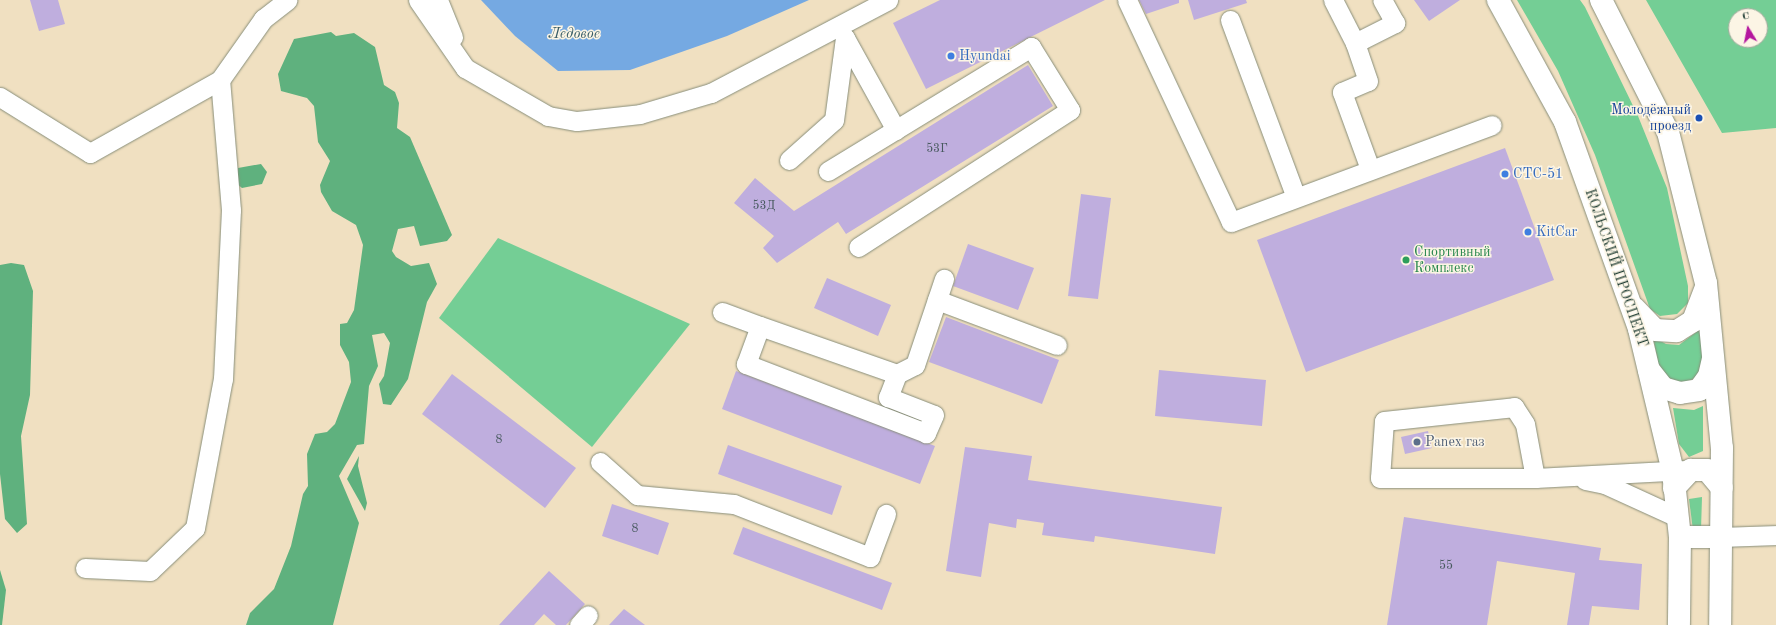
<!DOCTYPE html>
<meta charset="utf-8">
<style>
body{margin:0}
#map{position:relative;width:1776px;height:625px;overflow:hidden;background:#f0e0c1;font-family:"Old Standard TT",serif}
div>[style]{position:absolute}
.green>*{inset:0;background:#74ce95}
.forest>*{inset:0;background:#5fb17e}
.water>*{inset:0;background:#75a9e2}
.building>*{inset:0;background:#bfaede}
.roads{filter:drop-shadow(0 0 1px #888e7a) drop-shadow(0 0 1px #888e7a)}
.minor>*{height:19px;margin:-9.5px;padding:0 9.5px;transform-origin:9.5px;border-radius:9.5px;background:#fff}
.major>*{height:22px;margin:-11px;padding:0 11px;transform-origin:11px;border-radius:11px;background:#fff}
.dots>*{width:11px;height:11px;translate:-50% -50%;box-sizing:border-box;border:2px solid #fcf5e5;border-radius:50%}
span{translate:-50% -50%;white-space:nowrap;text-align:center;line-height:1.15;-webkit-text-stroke:3px #fcf5e5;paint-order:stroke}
.number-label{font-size:12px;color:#47595e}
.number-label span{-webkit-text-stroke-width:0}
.shop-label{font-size:14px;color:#366cbe}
.left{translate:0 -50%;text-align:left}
.transit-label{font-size:14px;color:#164399}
.right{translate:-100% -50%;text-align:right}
.leisure-label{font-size:14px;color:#27864d}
.street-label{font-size:14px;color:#1f3d34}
.service-label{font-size:14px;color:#4e5e75}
.water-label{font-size:15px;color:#395d68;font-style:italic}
.north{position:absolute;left:1728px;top:8px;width:40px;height:40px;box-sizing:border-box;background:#fcf5e5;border:1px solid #a4ab9e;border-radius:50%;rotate:350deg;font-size:11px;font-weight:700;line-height:16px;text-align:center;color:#1f3d34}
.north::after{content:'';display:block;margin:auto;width:14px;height:18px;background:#b5179e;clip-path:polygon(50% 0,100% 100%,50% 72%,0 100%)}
</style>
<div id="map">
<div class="green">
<div style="clip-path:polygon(1517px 0,1580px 0,1585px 7px,1638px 116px,1667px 188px,1688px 286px,1688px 303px,1677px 314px,1660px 316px,1650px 309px,1595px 155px,1558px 71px)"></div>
<div style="clip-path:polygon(evenodd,1646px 0,1776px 0,1776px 128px,1722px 133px,1646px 0,1736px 16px,1760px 16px,1760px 40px,1736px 40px,1736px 16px)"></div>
<div style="clip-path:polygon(498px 238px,690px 324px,592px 447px,439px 318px)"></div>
<div style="clip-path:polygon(1703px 327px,1706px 359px,1701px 374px,1686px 383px,1672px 381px,1660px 373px,1653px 337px,1666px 344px,1679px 345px)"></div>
<div style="clip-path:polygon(1703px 406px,1703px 451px,1689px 457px,1679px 444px,1673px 408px,1694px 410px)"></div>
<div style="clip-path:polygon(1702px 497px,1701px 530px,1693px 530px,1689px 499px)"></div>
</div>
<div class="forest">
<div style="clip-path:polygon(331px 32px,336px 36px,354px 33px,375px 47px,384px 85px,395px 92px,399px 103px,397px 128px,410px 137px,452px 235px,447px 241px,420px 246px,414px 226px,398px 229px,392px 251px,396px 257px,411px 266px,429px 263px,437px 284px,427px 302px,408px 379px,391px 405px,383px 404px,379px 384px,384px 376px,390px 343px,384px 333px,372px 335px,378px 366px,369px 386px,364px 444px,357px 445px,339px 476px,359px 523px,333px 625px,246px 625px,250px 613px,274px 589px,291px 546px,303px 494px,308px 486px,307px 454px,315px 434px,327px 432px,335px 424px,351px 382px,349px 362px,340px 345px,340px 324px,347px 323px,354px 310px,363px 245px,356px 225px,332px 211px,321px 192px,320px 185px,330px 161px,318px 142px,314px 106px,307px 98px,281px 91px,278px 74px,294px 39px)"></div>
<div style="clip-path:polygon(261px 164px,267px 172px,262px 184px,242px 188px,237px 184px,238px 168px)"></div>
<div style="clip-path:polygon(11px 263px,24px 265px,33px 291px,30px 395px,21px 436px,27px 524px,17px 533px,5px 519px,0 474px,0 265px)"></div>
<div style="clip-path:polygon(359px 456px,358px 466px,367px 503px,365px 511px,347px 479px)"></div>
<div style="clip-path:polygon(0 570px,6px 590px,2px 625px,0 625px)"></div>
</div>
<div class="water">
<div style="clip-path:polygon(481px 0,809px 0,727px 36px,630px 70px,558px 71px,515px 36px)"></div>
</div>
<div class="building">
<div style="clip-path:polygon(30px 0,58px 0,65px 24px,39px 31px)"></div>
<div style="clip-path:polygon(940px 0,1105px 0,926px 89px,893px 23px)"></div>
<div style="clip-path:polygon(1139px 0,1179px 0,1179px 3px,1146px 14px)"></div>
<div style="clip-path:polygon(1188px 0,1246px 0,1247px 3px,1194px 20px)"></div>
<div style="clip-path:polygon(1414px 0,1460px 0,1429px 21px)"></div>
<div style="clip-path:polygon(1028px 65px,1053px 106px,846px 234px,838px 222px,777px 263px,763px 248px,774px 236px,734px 203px,755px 178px,794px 211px)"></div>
<div style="clip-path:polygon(1505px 148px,1554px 280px,1306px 372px,1257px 240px)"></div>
<div style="clip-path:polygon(1081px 194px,1111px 198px,1098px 299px,1068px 296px)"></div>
<div style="clip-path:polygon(968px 244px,1034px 268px,1018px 310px,953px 286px)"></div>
<div style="clip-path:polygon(827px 278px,891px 305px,878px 336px,814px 308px)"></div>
<div style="clip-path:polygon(946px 317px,1059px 360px,1042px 404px,929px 362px)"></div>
<div style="clip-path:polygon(1159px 370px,1266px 380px,1262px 426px,1155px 416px)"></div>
<div style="clip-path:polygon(736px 371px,935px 446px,920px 484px,722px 409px)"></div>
<div style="clip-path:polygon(452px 374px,576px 468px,545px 508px,422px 414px)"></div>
<div style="clip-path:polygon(1428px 431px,1432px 448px,1405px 454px,1401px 437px)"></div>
<div style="clip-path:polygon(728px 445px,842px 486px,832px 515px,718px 474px)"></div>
<div style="clip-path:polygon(965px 447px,1032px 456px,1028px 480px,1222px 507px,1215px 554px,1095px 536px,1094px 542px,1042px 535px,1044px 523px,1017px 519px,1016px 528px,989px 523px,981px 577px,946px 571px)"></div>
<div style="clip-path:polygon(612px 504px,669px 523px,658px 555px,602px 536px)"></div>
<div style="clip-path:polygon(1404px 517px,1601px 548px,1599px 560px,1642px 564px,1639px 610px,1592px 606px,1589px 625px,1567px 625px,1575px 573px,1497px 561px,1487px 625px,1387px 625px)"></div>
<div style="clip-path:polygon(743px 527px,892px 583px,882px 610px,733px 554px)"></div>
<div style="clip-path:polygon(549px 571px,585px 604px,566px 625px,556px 625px,544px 614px,534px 625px,499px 625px)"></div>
<div style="clip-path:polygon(624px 609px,645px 625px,609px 625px)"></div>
</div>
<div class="roads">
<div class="minor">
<div style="left:418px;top:0;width:83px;rotate:55.3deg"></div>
<div style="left:465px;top:68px;width:96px;rotate:30deg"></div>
<div style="left:548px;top:116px;width:29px;rotate:10deg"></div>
<div style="left:577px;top:121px;width:63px;rotate:-6.3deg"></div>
<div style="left:640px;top:114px;width:74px;rotate:-16.5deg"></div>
<div style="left:711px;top:93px;width:200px;rotate:-27.7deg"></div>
<div style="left:438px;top:0;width:40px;rotate:68deg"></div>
<div style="left:1127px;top:0;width:245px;rotate:64.9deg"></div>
<div style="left:1231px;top:222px;width:278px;rotate:-20.4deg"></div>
<div style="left:1333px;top:0;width:48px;rotate:62.9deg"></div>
<div style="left:1230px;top:20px;width:189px;rotate:69.6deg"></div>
<div style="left:0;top:97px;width:106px;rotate:31.9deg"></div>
<div style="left:90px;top:153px;width:149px;rotate:-29.3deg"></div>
<div style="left:789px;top:160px;width:60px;rotate:-41.6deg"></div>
<div style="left:834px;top:120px;width:83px;rotate:-82.4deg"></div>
<div style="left:845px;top:38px;width:105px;rotate:61deg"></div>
<div style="left:1370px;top:169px;width:82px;rotate:-110deg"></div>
<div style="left:1342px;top:92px;width:28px;rotate:-23deg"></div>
<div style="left:1368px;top:81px;width:40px;rotate:-108.9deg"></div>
<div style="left:1355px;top:43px;width:45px;rotate:-26.6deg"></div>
<div style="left:1395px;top:23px;width:26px;rotate:-119deg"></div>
<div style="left:828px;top:171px;width:238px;rotate:-31.4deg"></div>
<div style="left:1031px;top:47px;width:74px;rotate:58.2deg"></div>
<div style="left:1070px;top:110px;width:252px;rotate:147.1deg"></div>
<div style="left:937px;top:300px;width:128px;rotate:20.6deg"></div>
<div style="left:722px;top:312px;width:40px;rotate:20.2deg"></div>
<div style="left:760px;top:326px;width:145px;rotate:19.3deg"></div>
<div style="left:897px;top:374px;width:25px;rotate:111deg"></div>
<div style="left:888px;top:397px;width:49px;rotate:21.4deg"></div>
<div style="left:934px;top:415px;width:20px;rotate:114deg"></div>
<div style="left:926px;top:433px;width:193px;rotate:-159deg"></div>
<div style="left:746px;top:364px;width:40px;rotate:-69.8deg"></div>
<div style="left:897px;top:374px;width:20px;rotate:-27deg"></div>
<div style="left:915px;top:365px;width:91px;rotate:-71.4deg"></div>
<div style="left:600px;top:462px;width:50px;rotate:41.7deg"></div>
<div style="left:637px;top:495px;width:97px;rotate:5.3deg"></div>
<div style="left:734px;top:504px;width:146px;rotate:21.3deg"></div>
<div style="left:870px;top:557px;width:46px;rotate:-69.6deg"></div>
<div style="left:1535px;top:478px;width:155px;rotate:180deg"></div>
<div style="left:1380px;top:478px;width:57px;rotate:-86deg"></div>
<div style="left:1384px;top:421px;width:131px;rotate:-6.1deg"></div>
<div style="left:1514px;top:407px;width:20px;rotate:57deg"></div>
<div style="left:1525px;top:424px;width:55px;rotate:79.5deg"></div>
<div style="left:1535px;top:478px;width:152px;rotate:-3deg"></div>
<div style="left:1585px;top:480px;width:20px;rotate:11deg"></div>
<div style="left:1605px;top:484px;width:79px;rotate:24.6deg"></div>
<div style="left:1722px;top:537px;width:54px;rotate:-2.1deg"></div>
<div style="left:85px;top:568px;width:65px;rotate:2.6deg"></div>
<div style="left:150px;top:571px;width:62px;rotate:-43.7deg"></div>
<div style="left:195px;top:528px;width:152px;rotate:-79.4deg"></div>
<div style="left:223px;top:379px;width:169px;rotate:-87.3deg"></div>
<div style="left:231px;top:210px;width:130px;rotate:-94.8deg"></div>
<div style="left:220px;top:80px;width:75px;rotate:-54.8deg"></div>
<div style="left:263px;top:19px;width:31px;rotate:-38deg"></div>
<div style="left:579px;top:625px;width:13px;rotate:-48deg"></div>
</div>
<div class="major">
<div style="left:1498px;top:0;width:139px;rotate:61.2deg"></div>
<div style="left:1565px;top:122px;width:220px;rotate:70.3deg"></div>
<div style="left:1639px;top:329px;width:147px;rotate:76.6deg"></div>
<div style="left:1673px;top:472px;width:65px;rotate:83.9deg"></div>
<div style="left:1680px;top:537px;width:88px;rotate:90.7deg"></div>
<div style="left:1601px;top:0;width:148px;rotate:63.1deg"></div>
<div style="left:1668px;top:132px;width:156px;rotate:75.9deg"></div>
<div style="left:1706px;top:283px;width:166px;rotate:84.5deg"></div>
<div style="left:1722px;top:448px;width:177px;rotate:90.6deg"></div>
<div style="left:1634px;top:308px;width:30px;rotate:46deg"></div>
<div style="left:1655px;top:330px;width:22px;rotate:3deg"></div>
<div style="left:1677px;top:331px;width:19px;rotate:-32deg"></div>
<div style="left:1693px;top:321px;width:34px;rotate:-69deg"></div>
<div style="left:1649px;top:370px;width:23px;rotate:52deg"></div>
<div style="left:1663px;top:388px;width:18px;rotate:16deg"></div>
<div style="left:1680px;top:393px;width:19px;rotate:-9deg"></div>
<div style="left:1699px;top:390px;width:17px;rotate:-54deg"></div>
<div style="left:1709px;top:376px;width:18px;rotate:-77deg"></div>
<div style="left:1674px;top:488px;width:25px;rotate:-47deg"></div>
<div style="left:1691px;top:470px;width:16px"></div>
<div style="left:1707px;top:470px;width:23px;rotate:50deg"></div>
<div style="left:1680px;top:537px;width:42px"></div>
</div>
</div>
<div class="dots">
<div style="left:951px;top:56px;background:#3f7fe0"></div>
<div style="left:1699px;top:118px;background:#1a4fb4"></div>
<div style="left:1505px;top:174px;background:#3f7fe0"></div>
<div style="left:1528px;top:232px;background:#3f7fe0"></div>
<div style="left:1406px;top:260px;background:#2e9e5b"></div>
<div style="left:1417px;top:442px;background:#5c6f8a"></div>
</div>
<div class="number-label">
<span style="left:937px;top:150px">53Г</span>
<span style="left:764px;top:207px">53Д</span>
<span style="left:499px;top:441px">8</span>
<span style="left:635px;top:530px">8</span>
<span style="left:1446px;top:567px">55</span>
</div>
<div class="shop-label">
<span class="left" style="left:959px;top:56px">Hyundai</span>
<span class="left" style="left:1513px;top:174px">СТС-51</span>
<span class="left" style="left:1536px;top:232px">KitCar</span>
</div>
<div class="transit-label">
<span class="right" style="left:1691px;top:118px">Молодёжный<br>проезд</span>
</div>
<div class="leisure-label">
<span class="left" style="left:1414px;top:260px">Спортивный<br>Комплекс</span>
</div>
<div class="street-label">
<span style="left:1616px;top:268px;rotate:71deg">КОЛЬСКИЙ ПРОСПЕКТ</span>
</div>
<div class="service-label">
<span class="left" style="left:1425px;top:442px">Panex газ</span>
</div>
<div class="water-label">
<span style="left:574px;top:35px">Ледовое</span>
</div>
<div class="north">С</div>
</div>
